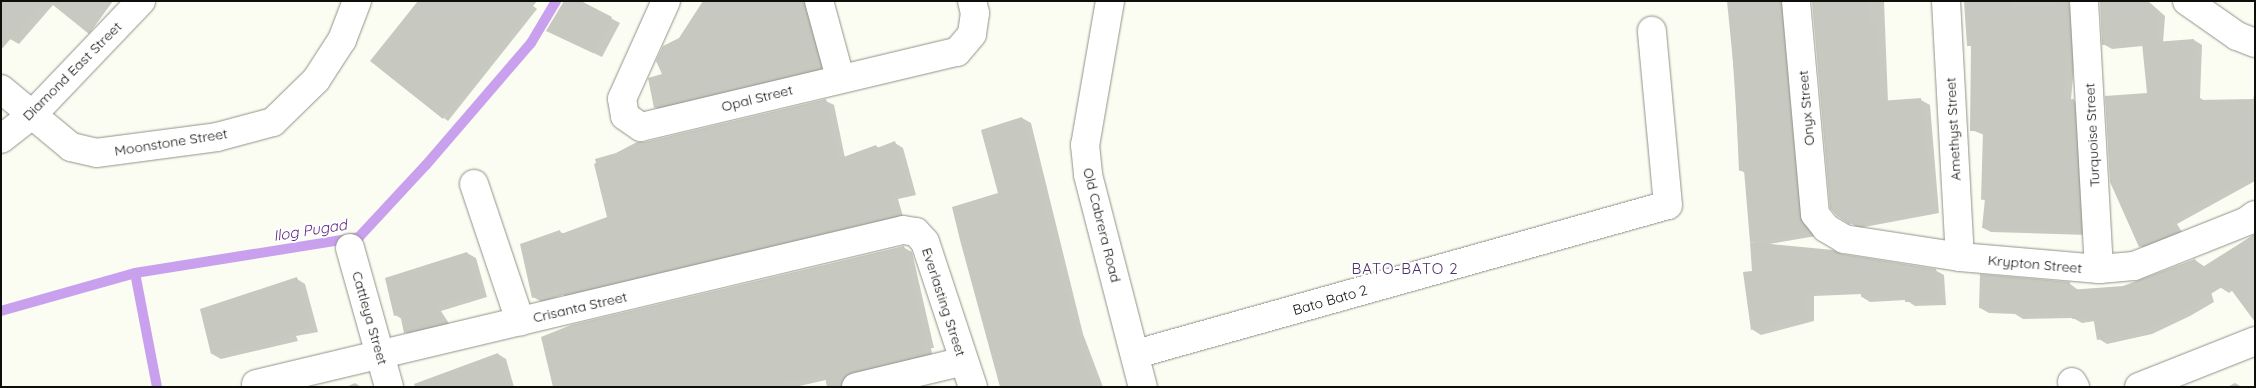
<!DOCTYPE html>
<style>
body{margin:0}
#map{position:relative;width:2256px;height:388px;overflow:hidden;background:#fbfcf2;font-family:Quicksand,sans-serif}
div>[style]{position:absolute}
.shadow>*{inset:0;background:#0003}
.stream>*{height:10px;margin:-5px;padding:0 5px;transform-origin:5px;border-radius:5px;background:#c8a0ee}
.building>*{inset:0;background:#c7c8bf}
.roads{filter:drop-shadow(0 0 1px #919289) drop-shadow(0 0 1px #919289)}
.minor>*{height:28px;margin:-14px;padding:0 14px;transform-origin:14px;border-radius:14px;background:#fff}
span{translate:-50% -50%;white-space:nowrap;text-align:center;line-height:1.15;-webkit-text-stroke:4px #fff;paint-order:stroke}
.street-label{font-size:14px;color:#0e0e0b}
.water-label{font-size:15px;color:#5c2882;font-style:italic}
.neighbourhood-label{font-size:15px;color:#50316b;letter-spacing:1px}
.frame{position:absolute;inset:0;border:2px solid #0e0e0b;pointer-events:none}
</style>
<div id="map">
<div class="shadow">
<div style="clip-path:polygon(1px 1px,113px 1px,89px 34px,53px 5px,19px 44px,1px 34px)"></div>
<div style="clip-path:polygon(527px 1px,537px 9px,448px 121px,444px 118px)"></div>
<div style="clip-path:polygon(578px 1px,620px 23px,602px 57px,556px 35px)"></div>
<div style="clip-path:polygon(704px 1px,811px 1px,826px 74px,664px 112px,655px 107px,664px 74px,680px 39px)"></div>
<div style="clip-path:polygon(1729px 1px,1790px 1px,1816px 236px,1769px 244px,1935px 270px,1944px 275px,1946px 305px,1915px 306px,1906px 300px,1870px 302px,1862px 297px,1862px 294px,1814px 296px,1814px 321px,1761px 335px,1753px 330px,1756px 244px,1751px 241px,1745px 173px,1740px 170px)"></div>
<div style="clip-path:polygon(1813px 1px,1884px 1px,1888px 102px,1921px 100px,1930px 105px,1939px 213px,1859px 228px,1837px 215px)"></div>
<div style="clip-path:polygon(1966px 1px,2069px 1px,2075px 54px,2071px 100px,2082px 105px,2087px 235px,1991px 232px,1983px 228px,1986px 201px,1982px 199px,1984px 135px,1972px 130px,1972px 47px,1968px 45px)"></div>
<div style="clip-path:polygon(2101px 1px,2148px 1px,2165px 16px,2163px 43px,2194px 40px,2202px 45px,2200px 98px,2205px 101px,2253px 101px,2255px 88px,2255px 181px,2177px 224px,2185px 237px,2149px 251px,2140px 246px,2148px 94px,2143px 46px,2112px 49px,2103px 44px)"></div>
<div style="clip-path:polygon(826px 101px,834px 105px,845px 158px,876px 146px,879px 148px,895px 143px,903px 148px,916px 195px,898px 199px,904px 220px,570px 300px,563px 295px,542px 302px,533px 297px,560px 232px,565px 234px,609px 218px,645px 143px)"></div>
<div style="clip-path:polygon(1022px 118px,1031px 123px,1083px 334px,1103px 387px,1001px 387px,1000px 194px)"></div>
<div style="clip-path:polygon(2255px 234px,2233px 290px,2229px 293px,2207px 279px,2214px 302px,2190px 316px,2152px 334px,2107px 344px,2099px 339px,2095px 321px,2082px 323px,2073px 318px,2023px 319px,2015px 314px,1989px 313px,1980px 308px,2069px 283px,2078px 290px,2124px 287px,2195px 260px,2205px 267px)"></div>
<div style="clip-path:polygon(903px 247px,912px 252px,934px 348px,931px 348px,933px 359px,850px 387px,827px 387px,826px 380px,795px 387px,554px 387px)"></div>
<div style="clip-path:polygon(467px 253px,476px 258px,487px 297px,441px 311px,452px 328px,414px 337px,405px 332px,402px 319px,395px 315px)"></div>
<div style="clip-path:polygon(297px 279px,305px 284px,318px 332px,296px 336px,298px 341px,221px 359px,212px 354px)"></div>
<div style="clip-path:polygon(498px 354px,506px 359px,514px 387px,420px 387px)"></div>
<div style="clip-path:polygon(355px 383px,361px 387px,346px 387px)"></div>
<div style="clip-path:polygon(2235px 383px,2242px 387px,2227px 387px)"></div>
</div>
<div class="stream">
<div style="left:1px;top:311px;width:139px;rotate:-15.8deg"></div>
<div style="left:157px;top:387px;width:116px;rotate:-100.9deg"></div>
<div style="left:135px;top:273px;width:227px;rotate:-9.1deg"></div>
<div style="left:359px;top:237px;width:98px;rotate:-47.1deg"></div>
<div style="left:426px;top:165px;width:161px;rotate:-49.3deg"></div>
<div style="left:531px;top:43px;width:49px;rotate:-59.2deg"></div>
</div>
<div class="building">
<div style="clip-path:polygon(1px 1px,43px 1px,1px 50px)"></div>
<div style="clip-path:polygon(418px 1px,537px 1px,443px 119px,370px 61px)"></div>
<div style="clip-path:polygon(564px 1px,581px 1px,612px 17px,593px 53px,546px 31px)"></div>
<div style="clip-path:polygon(703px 1px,804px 1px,818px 69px,654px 108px,648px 78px,662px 74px,656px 61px,663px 46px,679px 38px)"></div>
<div style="clip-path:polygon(1727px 1px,1781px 1px,1799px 215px,1809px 231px,1750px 242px,1744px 170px,1739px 171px,1735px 81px)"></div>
<div style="clip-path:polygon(1812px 1px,1867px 1px,1868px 24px,1877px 24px,1880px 101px,1921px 98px,1931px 209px,1849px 224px,1837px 216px,1830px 208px)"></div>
<div style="clip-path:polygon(1964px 1px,2011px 1px,2011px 8px,2068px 4px,2071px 49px,2067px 49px,2063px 100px,2074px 99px,2080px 202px,2078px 231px,1982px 228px,1985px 199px,1981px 200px,1983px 131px,1970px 131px,1971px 46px,1967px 46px)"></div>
<div style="clip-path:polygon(2100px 1px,2147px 1px,2157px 10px,2155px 39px,2102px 45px)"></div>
<div style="clip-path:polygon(2194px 39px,2191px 96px,2198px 96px,2198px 100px,2255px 99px,2255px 173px,2169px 219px,2177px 232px,2139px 247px,2110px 182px,2105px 96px,2147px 93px,2142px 43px)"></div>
<div style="clip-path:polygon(826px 99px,838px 159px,876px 145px,877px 148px,895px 141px,908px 191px,890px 195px,896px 216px,561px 295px,559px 290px,532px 298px,520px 244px,560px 230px,561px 234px,607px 217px,594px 164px,596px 163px,595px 159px,616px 153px,637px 142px,645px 142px)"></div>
<div style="clip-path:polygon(1022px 117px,1047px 211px,1045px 212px,1059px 270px,1093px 387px,1000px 387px,960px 240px,952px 207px,998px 193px,981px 130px)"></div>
<div style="clip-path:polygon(2255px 234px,2255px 322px,2227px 284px,2181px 312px,2143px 330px,2097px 340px,2093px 316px,2072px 319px,2073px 313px,2013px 314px,2013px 311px,1979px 308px,1980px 274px,2070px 282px,2069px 290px,2123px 286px,2195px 259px,2201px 268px)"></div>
<div style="clip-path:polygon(1750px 242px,1833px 250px,1842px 254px,1936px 269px,1938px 300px,1905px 302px,1905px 296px,1861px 297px,1861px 289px,1806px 292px,1806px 316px,1751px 330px,1743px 272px,1752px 271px)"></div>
<div style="clip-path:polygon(904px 246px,926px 343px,921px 344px,924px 355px,852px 372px,845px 376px,841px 387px,827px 387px,825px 374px,757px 387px,553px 387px,541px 337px,571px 325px)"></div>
<div style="clip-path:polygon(467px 252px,479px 293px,434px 306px,445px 323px,404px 333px,400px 314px,394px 316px,385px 278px)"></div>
<div style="clip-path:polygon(297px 277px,310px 327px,288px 332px,290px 337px,211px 354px,200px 309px)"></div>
<div style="clip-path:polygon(498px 353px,507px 387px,415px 387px,414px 384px)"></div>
</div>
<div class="roads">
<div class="minor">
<div style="left:666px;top:1px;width:107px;rotate:114.2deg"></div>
<div style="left:622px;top:99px;width:17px;rotate:80deg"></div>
<div style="left:625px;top:116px;width:19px;rotate:35deg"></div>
<div style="left:641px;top:127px;width:325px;rotate:-13.4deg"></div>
<div style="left:957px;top:52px;width:23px;rotate:-50deg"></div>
<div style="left:972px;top:34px;width:21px;rotate:-82deg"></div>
<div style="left:975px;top:13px;width:12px;rotate:-104deg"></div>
<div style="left:819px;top:1px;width:80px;rotate:74.7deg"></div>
<div style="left:1110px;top:1px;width:146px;rotate:99.8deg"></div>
<div style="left:1085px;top:145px;width:30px;rotate:84deg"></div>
<div style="left:1088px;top:175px;width:219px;rotate:75.5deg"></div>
<div style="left:1796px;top:1px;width:214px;rotate:84.9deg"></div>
<div style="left:1815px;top:214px;width:18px;rotate:52deg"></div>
<div style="left:1826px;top:228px;width:21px;rotate:31deg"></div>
<div style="left:1844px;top:239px;width:117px;rotate:8.8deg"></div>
<div style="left:1960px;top:257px;width:140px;rotate:4.9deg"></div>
<div style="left:2099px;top:269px;width:35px;rotate:-5deg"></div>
<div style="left:2134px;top:266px;width:122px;rotate:-21.7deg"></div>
<div style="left:2247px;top:221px;width:10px;rotate:-37deg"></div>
<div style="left:1946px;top:1px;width:256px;rotate:86.9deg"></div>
<div style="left:2084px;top:1px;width:268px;rotate:86.8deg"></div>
<div style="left:2187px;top:1px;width:61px;rotate:35deg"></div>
<div style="left:2237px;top:36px;width:19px;rotate:21deg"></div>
<div style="left:1px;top:89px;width:91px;rotate:39.6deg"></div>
<div style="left:71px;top:147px;width:26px;rotate:13deg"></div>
<div style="left:96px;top:153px;width:122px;rotate:-7.5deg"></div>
<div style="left:217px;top:137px;width:58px;rotate:-15deg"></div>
<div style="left:273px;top:122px;width:60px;rotate:-44.3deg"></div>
<div style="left:316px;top:80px;width:48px;rotate:-57deg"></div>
<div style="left:342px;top:40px;width:42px;rotate:-69deg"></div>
<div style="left:1px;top:139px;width:39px;rotate:-38deg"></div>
<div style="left:32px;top:115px;width:158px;rotate:-46.3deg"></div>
<div style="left:474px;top:184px;width:145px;rotate:71.4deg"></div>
<div style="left:350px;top:248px;width:144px;rotate:74.3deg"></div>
<div style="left:1136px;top:354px;width:552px;rotate:-15.65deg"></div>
<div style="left:1668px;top:205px;width:175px;rotate:-95.3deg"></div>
<div style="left:2072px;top:382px;width:6px;rotate:59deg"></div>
<div style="left:256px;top:384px;width:665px;rotate:-13.39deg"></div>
<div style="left:903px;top:230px;width:13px;rotate:9deg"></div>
<div style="left:916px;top:232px;width:13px;rotate:48deg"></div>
<div style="left:925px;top:242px;width:153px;rotate:71.7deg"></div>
<div style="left:856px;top:387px;width:111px;rotate:-13.5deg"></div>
<div style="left:2139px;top:387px;width:125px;rotate:-21.6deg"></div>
</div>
</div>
<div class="street-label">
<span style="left:72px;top:71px;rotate:-45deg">Diamond East Street</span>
<span style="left:757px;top:98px;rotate:-14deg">Opal Street</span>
<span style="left:1806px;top:108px;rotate:-95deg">Onyx Street</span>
<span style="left:1953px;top:129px;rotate:-93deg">Amethyst Street</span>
<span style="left:2092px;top:135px;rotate:-93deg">Turquoise Street</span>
<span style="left:171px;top:142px;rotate:-9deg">Moonstone Street</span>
<span style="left:1102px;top:225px;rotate:76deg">Old Cabrera Road</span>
<span style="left:2035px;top:264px;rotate:5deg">Krypton Street</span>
<span style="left:1330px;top:300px;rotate:-16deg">Bato Bato 2</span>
<span style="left:944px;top:302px;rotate:72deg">Everlasting Street</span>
<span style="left:580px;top:307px;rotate:-13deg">Crisanta Street</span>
<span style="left:370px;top:318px;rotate:74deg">Cattleya Street</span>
</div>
<div class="water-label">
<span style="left:310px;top:230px;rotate:-9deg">Ilog Pugad</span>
</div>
<div class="neighbourhood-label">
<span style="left:1405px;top:269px">BATO-BATO 2</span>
</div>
<div class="frame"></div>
</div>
